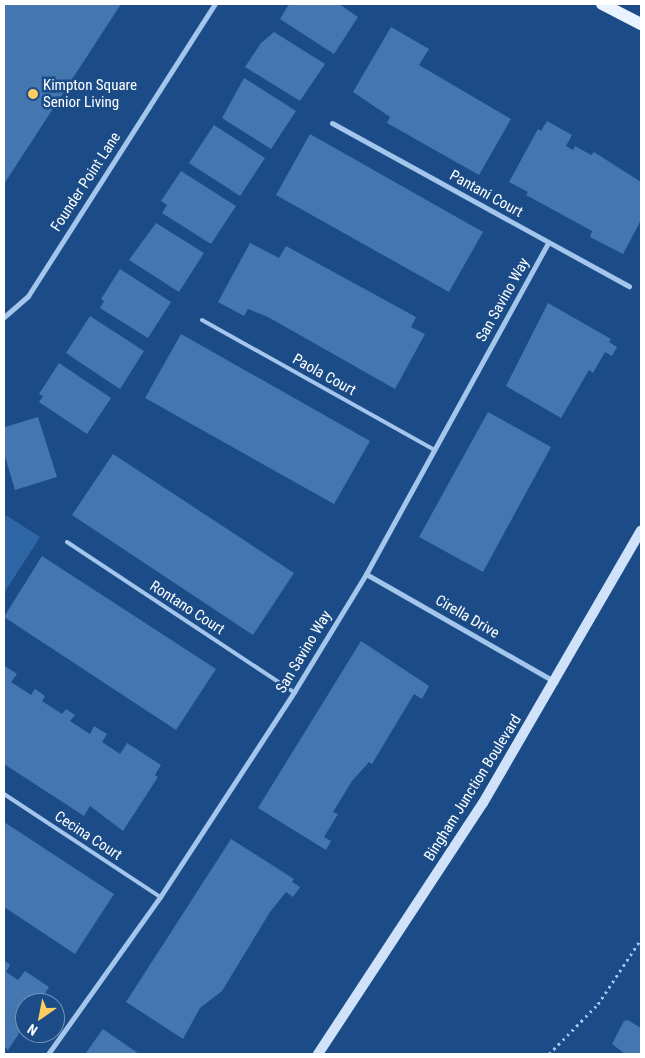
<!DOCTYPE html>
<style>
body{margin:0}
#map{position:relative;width:645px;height:1058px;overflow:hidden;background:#1b4c87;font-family:"Roboto Condensed",sans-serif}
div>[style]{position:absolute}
.green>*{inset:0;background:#2f66a5}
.building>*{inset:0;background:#4476b0}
.path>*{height:3px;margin-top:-1.5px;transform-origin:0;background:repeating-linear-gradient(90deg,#a4c5ec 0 2.5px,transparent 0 6.5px)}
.lane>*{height:4px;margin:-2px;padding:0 2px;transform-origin:2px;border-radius:2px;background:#a4c5ec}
.street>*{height:5px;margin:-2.5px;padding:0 2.5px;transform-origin:2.5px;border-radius:2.5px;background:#a4c5ec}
.secondary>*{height:10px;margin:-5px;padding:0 5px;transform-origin:5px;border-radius:5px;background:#d0e2f9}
.primary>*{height:12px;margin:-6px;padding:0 6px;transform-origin:6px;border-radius:6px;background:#e9f2ff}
.dots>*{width:14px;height:14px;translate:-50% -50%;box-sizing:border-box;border:2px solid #1b4c87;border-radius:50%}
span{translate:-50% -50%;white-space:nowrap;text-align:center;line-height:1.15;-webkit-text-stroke:5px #1b4c87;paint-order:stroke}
.poi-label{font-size:15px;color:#fff}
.left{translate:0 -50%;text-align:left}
.street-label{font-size:15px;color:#fff}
.frame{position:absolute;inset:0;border:5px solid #fff;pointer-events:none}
.north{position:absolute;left:15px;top:993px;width:50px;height:50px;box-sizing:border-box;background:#1b4c87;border:1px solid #7694b7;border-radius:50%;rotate:213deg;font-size:14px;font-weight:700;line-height:20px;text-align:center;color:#fff}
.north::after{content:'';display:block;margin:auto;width:18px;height:22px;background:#fdcd61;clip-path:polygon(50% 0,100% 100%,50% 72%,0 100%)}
</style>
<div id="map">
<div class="green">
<div style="clip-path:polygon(4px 514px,40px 537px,4px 593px)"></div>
</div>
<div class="building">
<div style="clip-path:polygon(4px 4px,121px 4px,4px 184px)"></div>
<div style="clip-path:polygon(289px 4px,339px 4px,358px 17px,334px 54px,280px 19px)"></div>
<div style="clip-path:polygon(391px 27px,429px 49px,419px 65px,511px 119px,479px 175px,387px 123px,390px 117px,353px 92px)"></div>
<div style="clip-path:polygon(274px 32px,325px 64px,300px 101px,245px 67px,261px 43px)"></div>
<div style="clip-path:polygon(244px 78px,296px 111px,271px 149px,222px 118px)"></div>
<div style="clip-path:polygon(547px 121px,572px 135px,566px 146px,573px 150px,575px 146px,591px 155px,594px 152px,641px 182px,641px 220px,623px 254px,590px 237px,592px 231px,526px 195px,528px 192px,509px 182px,538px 129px,541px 131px)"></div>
<div style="clip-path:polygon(214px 125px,265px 158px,240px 196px,189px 163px)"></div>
<div style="clip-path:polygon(310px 134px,483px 232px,449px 292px,276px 195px)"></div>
<div style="clip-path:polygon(181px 171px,236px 206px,211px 244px,162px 213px,167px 205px,161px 201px)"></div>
<div style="clip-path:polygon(156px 223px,204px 253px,179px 292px,129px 260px)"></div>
<div style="clip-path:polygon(250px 243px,279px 258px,286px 246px,416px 317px,411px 327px,425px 334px,395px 389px,268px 317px,248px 309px,244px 316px,218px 302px)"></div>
<div style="clip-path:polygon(120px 269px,171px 302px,148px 338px,100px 308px,104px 301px,101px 299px)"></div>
<div style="clip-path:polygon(548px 303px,611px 339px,609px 342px,617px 347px,612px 356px,605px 352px,593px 373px,589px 370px,561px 418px,506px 386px)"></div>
<div style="clip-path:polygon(90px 316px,144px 351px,120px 389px,66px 353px)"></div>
<div style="clip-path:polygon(181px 334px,370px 441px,334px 504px,145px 398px)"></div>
<div style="clip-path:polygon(59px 363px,111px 398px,87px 434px,39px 402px,43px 396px,39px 394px)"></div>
<div style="clip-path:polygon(488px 412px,551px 447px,483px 572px,419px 537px)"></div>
<div style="clip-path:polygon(38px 417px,57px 477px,15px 490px,4px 453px,5px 427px)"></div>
<div style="clip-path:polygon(113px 454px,294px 573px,253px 635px,72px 515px)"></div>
<div style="clip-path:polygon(42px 556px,216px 669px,176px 730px,4px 617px)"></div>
<div style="clip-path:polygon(361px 641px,429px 686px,422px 699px,414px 694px,372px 764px,369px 762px,352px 781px,333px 812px,338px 814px,324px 837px,331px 841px,326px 850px,258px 808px)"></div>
<div style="clip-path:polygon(5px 666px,17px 674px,11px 682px,31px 695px,35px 689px,45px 696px,42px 701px,62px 714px,66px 709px,75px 715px,70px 721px,90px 734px,94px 726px,107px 734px,102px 742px,120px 754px,127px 743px,161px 765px,155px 775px,158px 777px,123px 831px,90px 806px,84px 816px,4px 764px)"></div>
<div style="clip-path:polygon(4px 822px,114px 894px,75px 954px,4px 907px)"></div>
<div style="clip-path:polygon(231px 839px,294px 879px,292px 882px,300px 887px,293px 897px,286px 892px,270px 912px,222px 991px,200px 1008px,183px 1039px,126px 1002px)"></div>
<div style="clip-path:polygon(4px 960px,10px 965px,6px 972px,18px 980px,25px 971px,49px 987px,39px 1003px,25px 1003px,25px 1024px,8px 1050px,4px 1047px)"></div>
<div style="clip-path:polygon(628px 1020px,641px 1028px,641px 1054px,625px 1054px,612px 1044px,624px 1021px)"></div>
<div style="clip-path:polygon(103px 1029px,139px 1054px,85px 1054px)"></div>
</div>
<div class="path">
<div style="left:549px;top:1054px;width:70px;rotate:-45.6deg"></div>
<div style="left:598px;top:1004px;width:78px;rotate:-56.5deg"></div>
</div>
<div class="lane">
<div style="left:202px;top:320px;width:267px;rotate:29.2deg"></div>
<div style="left:67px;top:542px;width:272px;rotate:33.5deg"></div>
<div style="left:4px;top:794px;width:187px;rotate:33.4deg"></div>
</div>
<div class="street">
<div style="left:332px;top:123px;width:339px;rotate:28.8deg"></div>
<div style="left:4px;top:317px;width:32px;rotate:-41deg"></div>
<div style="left:28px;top:296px;width:347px;rotate:-57.4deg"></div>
<div style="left:366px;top:574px;width:218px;rotate:29.7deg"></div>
<div style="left:48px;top:1054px;width:193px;rotate:-54.5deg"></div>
<div style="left:160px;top:897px;width:245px;rotate:-56.8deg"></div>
<div style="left:294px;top:692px;width:138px;rotate:-58.6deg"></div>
<div style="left:366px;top:574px;width:378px;rotate:-61.2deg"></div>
</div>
<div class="secondary">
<div style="left:318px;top:1054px;width:300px;rotate:-56.7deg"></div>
<div style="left:483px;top:803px;width:315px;rotate:-59.9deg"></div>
</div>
<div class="primary">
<div style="left:602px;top:4px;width:44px;rotate:27.1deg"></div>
</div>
<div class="dots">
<div style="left:33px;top:94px;background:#fdcd61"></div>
</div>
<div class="poi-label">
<span class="left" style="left:43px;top:94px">Kimpton Square<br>Senior Living</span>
</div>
<div class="street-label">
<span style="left:86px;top:182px;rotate:-57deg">Founder Point Lane</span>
<span style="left:486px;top:194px;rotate:29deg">Pantani Court</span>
<span style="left:503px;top:300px;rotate:-61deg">San Savino Way</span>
<span style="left:324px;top:375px;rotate:29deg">Paola Court</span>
<span style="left:187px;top:608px;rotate:33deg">Rontano Court</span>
<span style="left:467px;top:617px;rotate:30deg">Cirella Drive</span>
<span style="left:304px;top:652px;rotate:-59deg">San Savino Way</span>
<span style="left:473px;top:788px;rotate:-58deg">Bingham Junction Boulevard</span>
<span style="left:88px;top:836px;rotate:33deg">Cecina Court</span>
</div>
<div class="frame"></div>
<div class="north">N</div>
</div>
